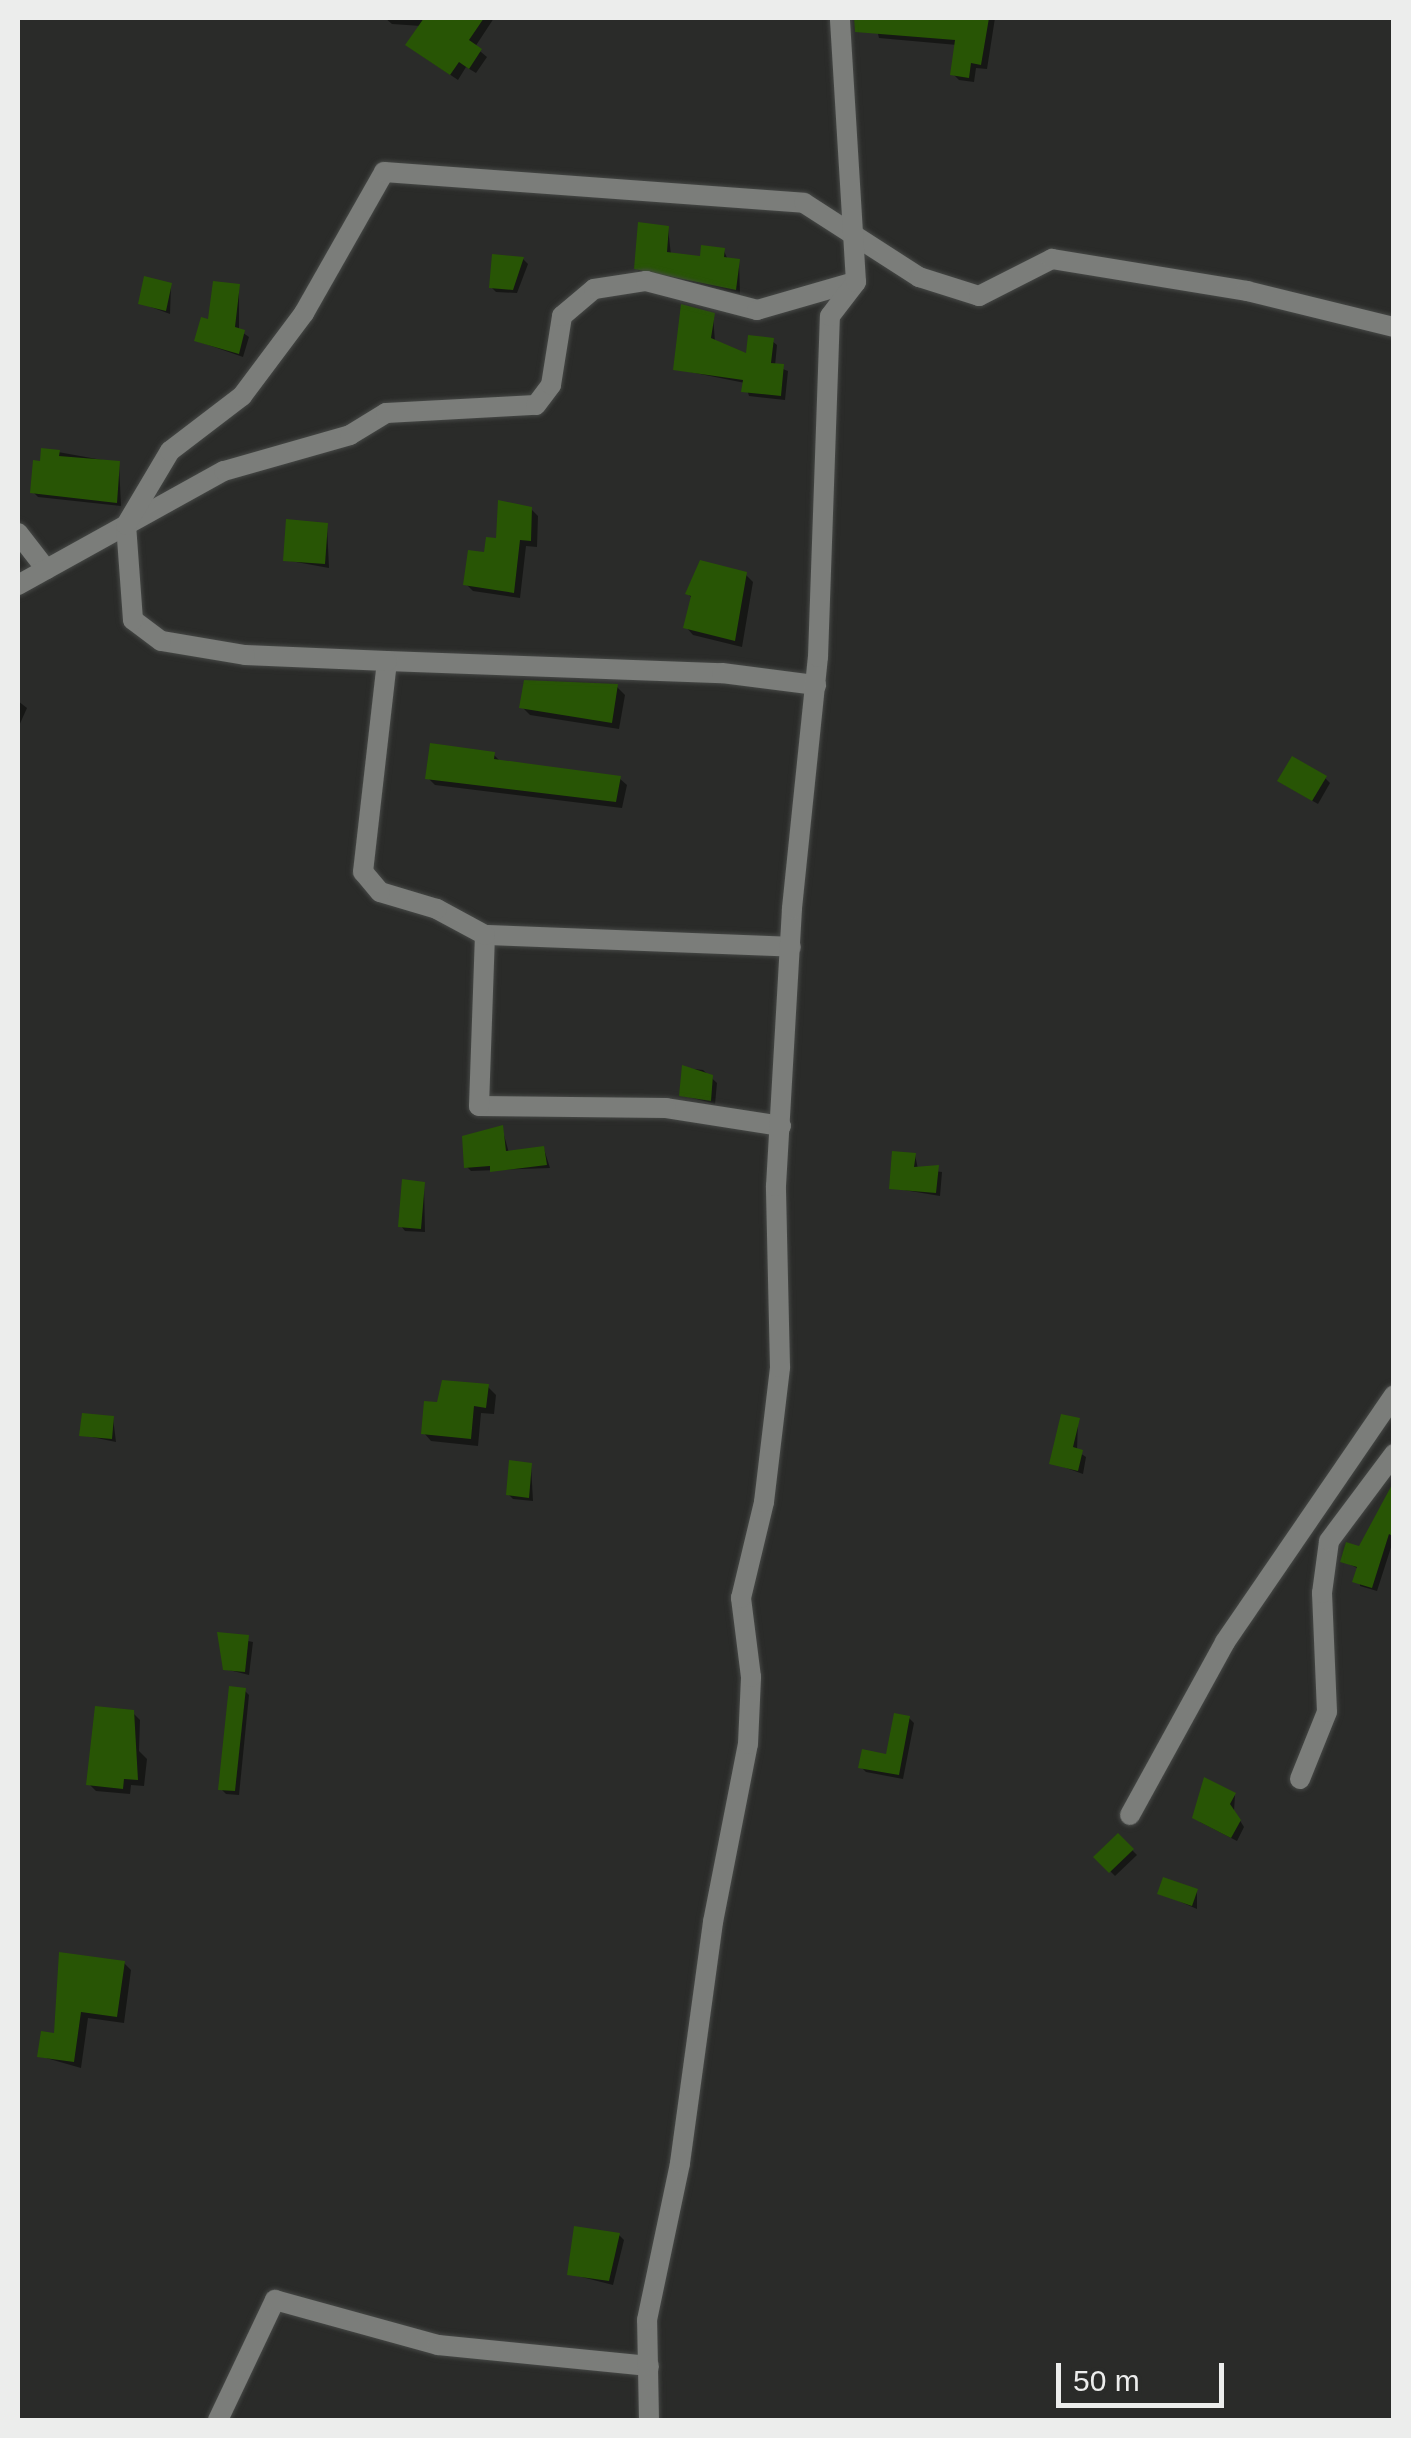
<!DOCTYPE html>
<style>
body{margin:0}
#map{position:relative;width:1411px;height:2438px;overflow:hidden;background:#2a2b29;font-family:Helvetica,sans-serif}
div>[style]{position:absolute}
.shadow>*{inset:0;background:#0007}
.building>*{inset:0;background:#285505}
.roads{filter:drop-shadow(0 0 2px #464846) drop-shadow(0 0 2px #464846)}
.minor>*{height:20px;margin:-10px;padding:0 10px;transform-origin:10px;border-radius:10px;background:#7b7d7a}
span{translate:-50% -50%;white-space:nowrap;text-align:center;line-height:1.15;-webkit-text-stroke:8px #2a2b29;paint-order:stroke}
.frame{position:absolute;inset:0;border:20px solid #ecedec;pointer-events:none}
.scale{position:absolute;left:1056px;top:2363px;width:168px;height:45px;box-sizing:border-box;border:5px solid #ecedec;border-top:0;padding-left:12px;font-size:30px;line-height:35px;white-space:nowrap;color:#ecedec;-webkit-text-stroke:8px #2a2b29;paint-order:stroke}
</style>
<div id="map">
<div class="shadow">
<div style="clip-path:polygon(385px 18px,494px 18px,475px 47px,487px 57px,476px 73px,466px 67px,458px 80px,415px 51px,421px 26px,392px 24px)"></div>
<div style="clip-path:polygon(874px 18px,995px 18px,987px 69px,976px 68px,974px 82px,959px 80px,953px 74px,957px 45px,879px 38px)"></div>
<div style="clip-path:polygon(668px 228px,671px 255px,702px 259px,724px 251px,728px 260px,739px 261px,740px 294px,641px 273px,636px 268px)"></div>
<div style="clip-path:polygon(523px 259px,528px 264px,517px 293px,496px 292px,491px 287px)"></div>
<div style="clip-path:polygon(171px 285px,170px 314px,140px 303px)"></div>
<div style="clip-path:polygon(239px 286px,239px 330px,249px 337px,243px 357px,197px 341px)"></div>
<div style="clip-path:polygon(713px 315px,715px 342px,748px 356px,772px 341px,777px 345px,775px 366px,788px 371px,785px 400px,749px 396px,745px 383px,675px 369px)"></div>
<div style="clip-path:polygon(58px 452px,119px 463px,121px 506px,38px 497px,33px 492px,42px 464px)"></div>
<div style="clip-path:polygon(531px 509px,538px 516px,537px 547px,526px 546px,520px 598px,473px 591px,466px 584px,486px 555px)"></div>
<div style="clip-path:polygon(327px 525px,329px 568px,285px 560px)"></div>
<div style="clip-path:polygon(745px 574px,753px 582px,742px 647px,693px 635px,686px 627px,693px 599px,688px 594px)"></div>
<div style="clip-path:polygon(617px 687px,625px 695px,619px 729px,530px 715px,522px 707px)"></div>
<div style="clip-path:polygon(18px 701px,27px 708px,18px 728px)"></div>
<div style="clip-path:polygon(494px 755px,502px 763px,619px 778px,627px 785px,622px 808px,435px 785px,428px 778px)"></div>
<div style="clip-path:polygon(1325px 778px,1330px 783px,1318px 804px,1285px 785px)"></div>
<div style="clip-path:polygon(684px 1068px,703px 1070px,717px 1083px,715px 1104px,681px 1095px)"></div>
<div style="clip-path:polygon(502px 1128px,509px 1153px,544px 1149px,550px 1168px,471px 1171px,467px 1167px)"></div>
<div style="clip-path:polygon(915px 1155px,918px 1169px,942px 1172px,940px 1196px,892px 1188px)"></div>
<div style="clip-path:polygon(424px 1184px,425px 1232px,405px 1231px,401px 1226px)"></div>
<div style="clip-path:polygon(488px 1387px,496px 1395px,494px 1414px,481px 1413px,478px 1446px,431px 1441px,424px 1433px,439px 1405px)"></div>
<div style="clip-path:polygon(113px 1418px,116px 1442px,82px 1435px)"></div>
<div style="clip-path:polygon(1078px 1421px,1077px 1451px,1086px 1457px,1083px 1474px,1052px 1463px)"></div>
<div style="clip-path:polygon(531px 1465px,533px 1501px,513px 1499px,508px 1494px)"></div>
<div style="clip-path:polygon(1394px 1486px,1394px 1538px,1377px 1591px,1360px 1586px,1359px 1569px,1343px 1561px,1360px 1549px)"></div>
<div style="clip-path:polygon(219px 1635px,253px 1642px,249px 1675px,225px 1669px)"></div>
<div style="clip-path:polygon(244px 1690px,249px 1695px,239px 1795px,226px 1794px,221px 1789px)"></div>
<div style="clip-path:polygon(132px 1712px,140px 1720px,139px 1751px,147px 1759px,144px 1786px,131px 1785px,130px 1794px,96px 1791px,89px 1784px)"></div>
<div style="clip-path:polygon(909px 1718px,914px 1723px,903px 1779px,866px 1772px,861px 1767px,888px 1757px)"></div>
<div style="clip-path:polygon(1235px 1795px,1234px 1811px,1244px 1827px,1237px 1841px,1200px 1822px)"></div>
<div style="clip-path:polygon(1118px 1836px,1137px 1855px,1115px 1876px,1096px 1857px)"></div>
<div style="clip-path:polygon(1197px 1891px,1197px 1909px,1160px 1893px)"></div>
<div style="clip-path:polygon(62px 1954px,124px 1963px,131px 1970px,124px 2023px,88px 2018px,81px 2068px,39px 2056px,57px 2036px)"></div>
<div style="clip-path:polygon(619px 2235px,624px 2240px,613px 2285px,570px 2274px)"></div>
</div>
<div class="building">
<div style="clip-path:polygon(424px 18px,484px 18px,469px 40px,482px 49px,469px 69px,459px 62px,450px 75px,405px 45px)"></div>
<div style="clip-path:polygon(854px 18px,989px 18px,981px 65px,971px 63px,969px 78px,950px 75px,955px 40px,855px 32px)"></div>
<div style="clip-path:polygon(638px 222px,669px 226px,667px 252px,700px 256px,701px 245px,725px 248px,724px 257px,740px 259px,736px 290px,634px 269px)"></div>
<div style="clip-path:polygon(492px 254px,524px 257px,513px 290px,489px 288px)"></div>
<div style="clip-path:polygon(144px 276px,172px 283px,166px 311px,138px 304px)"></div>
<div style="clip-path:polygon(213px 281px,240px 284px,235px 327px,245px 330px,239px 354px,194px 341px,201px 317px,208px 319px)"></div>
<div style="clip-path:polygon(681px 304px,715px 313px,711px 338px,746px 353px,748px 335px,774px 338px,771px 363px,784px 364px,781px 396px,741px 392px,743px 380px,673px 370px)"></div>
<div style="clip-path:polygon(41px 448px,60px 450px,59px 456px,120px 461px,117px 503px,30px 493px,33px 460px,40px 461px)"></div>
<div style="clip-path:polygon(498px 500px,532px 507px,531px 541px,520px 540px,514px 593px,463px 585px,468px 550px,484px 552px,486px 537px,496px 538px)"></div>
<div style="clip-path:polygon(286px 519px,328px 523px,325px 564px,283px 561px)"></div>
<div style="clip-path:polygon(700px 560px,747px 572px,735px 641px,683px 628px,691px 596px,685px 594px)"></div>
<div style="clip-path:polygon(524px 680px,618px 684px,612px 723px,519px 708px)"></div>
<div style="clip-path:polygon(430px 743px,495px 752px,494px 759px,621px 776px,616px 802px,425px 779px)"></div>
<div style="clip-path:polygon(1292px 756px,1327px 776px,1312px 801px,1277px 781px)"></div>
<div style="clip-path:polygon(682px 1065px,713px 1075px,711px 1101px,679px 1096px)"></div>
<div style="clip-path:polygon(503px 1125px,506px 1151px,544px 1146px,547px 1165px,490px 1172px,490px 1166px,464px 1168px,462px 1136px)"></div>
<div style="clip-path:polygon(892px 1151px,916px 1153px,914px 1167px,939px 1165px,936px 1193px,889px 1189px)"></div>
<div style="clip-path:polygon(402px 1179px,425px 1182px,421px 1229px,398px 1227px)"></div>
<div style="clip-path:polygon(442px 1380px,489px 1384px,486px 1408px,474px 1406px,471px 1439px,421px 1434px,424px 1401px,437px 1402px)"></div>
<div style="clip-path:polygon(82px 1413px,114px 1416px,112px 1439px,79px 1436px)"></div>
<div style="clip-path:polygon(1061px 1414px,1080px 1418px,1073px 1447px,1083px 1450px,1078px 1471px,1049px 1464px)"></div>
<div style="clip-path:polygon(509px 1460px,532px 1463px,529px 1498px,506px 1495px)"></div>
<div style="clip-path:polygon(1394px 1481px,1394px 1537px,1389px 1534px,1372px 1588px,1352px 1582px,1357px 1567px,1340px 1562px,1346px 1542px,1359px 1546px)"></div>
<div style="clip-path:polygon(217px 1632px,249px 1635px,245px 1672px,223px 1670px)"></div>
<div style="clip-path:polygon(229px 1686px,246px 1688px,235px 1791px,218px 1790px)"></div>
<div style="clip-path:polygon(95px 1706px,134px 1710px,138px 1780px,124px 1779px,123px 1789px,86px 1785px)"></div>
<div style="clip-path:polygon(894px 1713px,910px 1716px,899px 1775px,858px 1768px,862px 1749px,886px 1754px)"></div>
<div style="clip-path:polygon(1204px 1777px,1236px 1793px,1230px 1804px,1241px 1820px,1231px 1838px,1192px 1818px)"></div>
<div style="clip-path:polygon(1118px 1833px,1134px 1849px,1109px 1873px,1093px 1857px)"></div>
<div style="clip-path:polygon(1163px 1877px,1198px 1889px,1192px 1906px,1157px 1894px)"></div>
<div style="clip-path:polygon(59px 1952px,125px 1961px,117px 2017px,81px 2012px,74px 2062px,37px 2057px,41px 2031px,54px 2033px)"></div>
<div style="clip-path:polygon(574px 2226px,620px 2233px,609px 2281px,567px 2275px)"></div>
</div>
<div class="roads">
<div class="minor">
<div style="left:18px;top:533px;width:46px;rotate:52.1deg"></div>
<div style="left:18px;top:585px;width:235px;rotate:-29deg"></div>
<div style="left:224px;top:471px;width:131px;rotate:-15.9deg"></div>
<div style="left:350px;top:435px;width:42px;rotate:-31.4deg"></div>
<div style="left:386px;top:413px;width:150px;rotate:-3.1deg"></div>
<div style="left:536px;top:405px;width:25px;rotate:-53deg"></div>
<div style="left:551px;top:385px;width:70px;rotate:-80.9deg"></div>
<div style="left:562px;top:316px;width:42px;rotate:-40.2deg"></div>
<div style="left:594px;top:289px;width:53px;rotate:-8.7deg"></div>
<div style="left:646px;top:281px;width:115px;rotate:14.6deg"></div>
<div style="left:757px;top:310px;width:101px;rotate:-16.1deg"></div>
<div style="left:387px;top:661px;width:335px;rotate:2.1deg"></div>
<div style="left:722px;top:673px;width:95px;rotate:7.3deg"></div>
<div style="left:485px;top:935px;width:306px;rotate:2.2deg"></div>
<div style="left:781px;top:1126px;width:116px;rotate:-171.1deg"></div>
<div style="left:666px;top:1108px;width:187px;rotate:-179.4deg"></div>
<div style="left:479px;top:1106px;width:171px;rotate:-88deg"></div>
<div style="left:485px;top:935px;width:55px;rotate:-151.6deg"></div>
<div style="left:437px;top:909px;width:59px;rotate:-163.4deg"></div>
<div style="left:380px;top:892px;width:26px;rotate:-130deg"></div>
<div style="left:363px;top:872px;width:212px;rotate:-83.5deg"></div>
<div style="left:387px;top:661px;width:142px;rotate:-177.6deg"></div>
<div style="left:245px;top:655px;width:85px;rotate:-170.5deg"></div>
<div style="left:161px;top:641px;width:35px;rotate:-143deg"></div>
<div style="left:133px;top:620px;width:95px;rotate:-94.2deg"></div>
<div style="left:126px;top:525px;width:86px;rotate:-59.3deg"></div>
<div style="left:170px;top:451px;width:91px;rotate:-37.4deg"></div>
<div style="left:242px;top:396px;width:104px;rotate:-53.2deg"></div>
<div style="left:304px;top:313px;width:162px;rotate:-60.4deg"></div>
<div style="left:384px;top:172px;width:421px;rotate:4.2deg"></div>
<div style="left:804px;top:203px;width:137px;rotate:32.8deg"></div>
<div style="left:919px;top:277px;width:63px;rotate:17.6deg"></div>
<div style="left:979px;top:296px;width:82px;rotate:-26.9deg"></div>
<div style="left:1052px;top:259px;width:198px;rotate:9.3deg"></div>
<div style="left:1247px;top:291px;width:151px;rotate:13.8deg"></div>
<div style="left:1300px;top:1779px;width:72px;rotate:-68.1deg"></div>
<div style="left:1327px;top:1712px;width:119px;rotate:-92.4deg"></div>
<div style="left:1322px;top:1593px;width:52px;rotate:-82.3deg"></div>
<div style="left:1329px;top:1541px;width:109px;rotate:-53.2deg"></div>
<div style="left:1130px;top:1815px;width:197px;rotate:-61.2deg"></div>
<div style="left:1225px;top:1642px;width:299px;rotate:-55.6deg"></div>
<div style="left:218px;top:2420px;width:133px;rotate:-64.6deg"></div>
<div style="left:275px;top:2300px;width:169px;rotate:15.4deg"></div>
<div style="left:438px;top:2345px;width:212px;rotate:5.7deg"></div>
<div style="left:649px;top:2420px;width:100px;rotate:-91.1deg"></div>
<div style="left:647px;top:2320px;width:160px;rotate:-78.1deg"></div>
<div style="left:680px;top:2163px;width:243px;rotate:-82.2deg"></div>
<div style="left:713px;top:1922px;width:181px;rotate:-78.9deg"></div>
<div style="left:748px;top:1744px;width:67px;rotate:-87.4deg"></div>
<div style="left:751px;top:1677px;width:80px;rotate:-97.2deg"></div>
<div style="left:741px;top:1598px;width:99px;rotate:-76.5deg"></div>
<div style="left:764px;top:1502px;width:136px;rotate:-83.2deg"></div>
<div style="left:780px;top:1367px;width:181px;rotate:-91.3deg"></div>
<div style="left:776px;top:1186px;width:278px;rotate:-86.7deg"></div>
<div style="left:792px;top:908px;width:252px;rotate:-84.1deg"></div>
<div style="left:818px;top:657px;width:341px;rotate:-88deg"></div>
<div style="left:830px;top:316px;width:43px;rotate:-52.6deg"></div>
<div style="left:856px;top:282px;width:264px;rotate:-93.5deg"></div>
</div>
</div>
<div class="frame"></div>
<div class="scale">50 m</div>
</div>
